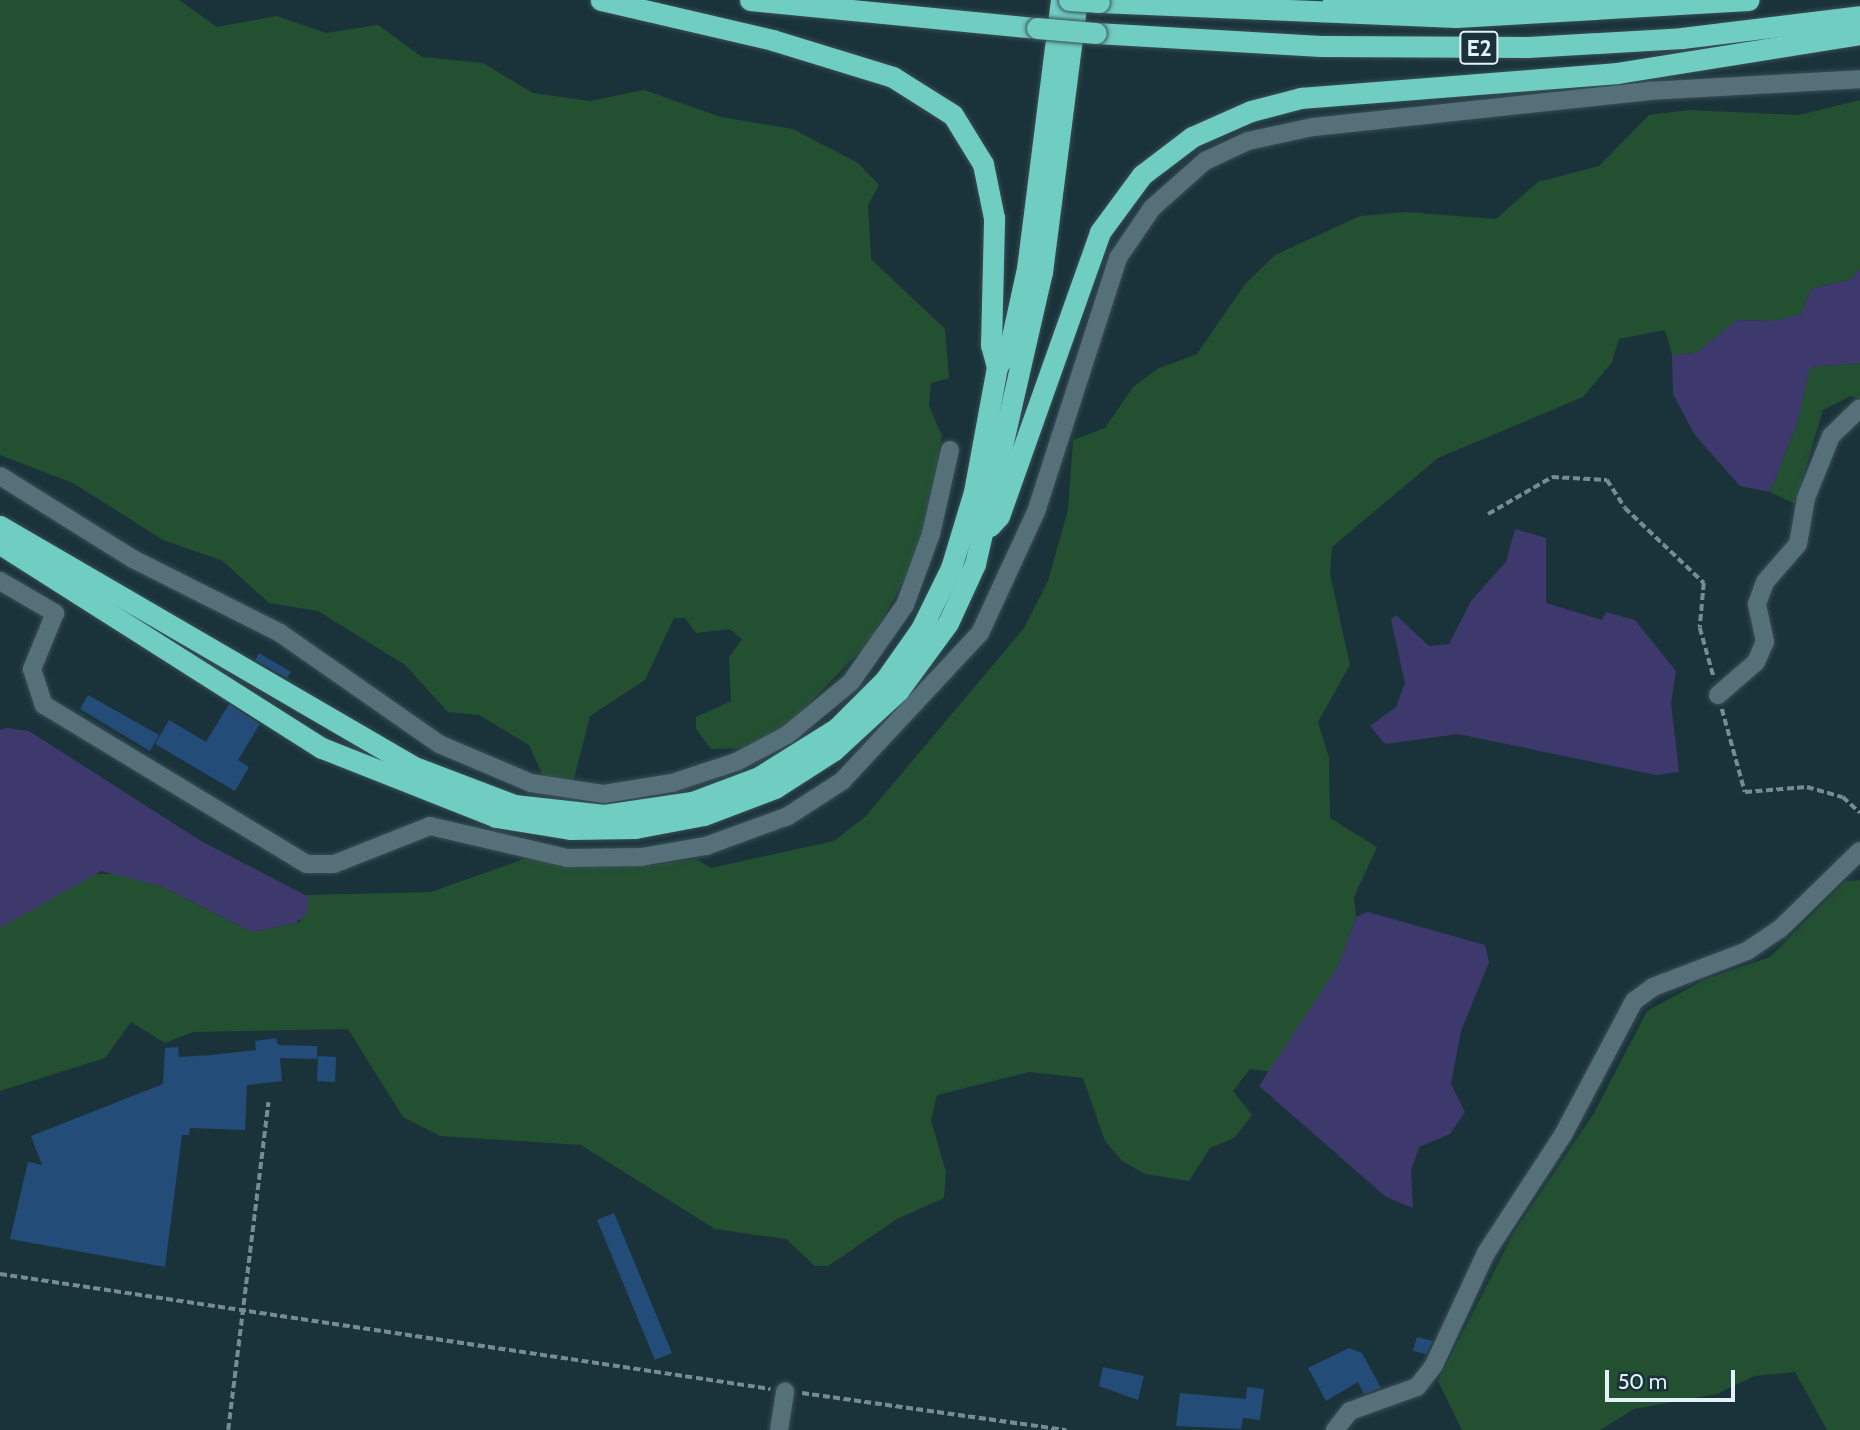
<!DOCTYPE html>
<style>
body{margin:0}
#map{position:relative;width:1860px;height:1430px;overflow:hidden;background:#1a333a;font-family:Cabin,sans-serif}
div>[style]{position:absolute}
.green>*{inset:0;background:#225031}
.water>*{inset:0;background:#3e396d}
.building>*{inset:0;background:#234c78}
.path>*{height:3.5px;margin-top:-1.75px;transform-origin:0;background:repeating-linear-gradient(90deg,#778c92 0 7px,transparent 0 10.5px)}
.roads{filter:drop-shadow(0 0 2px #384e54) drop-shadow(0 0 2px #384e54)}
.minor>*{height:18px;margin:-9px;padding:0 9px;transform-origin:9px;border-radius:9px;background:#557078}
.highway>*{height:21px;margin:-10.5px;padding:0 10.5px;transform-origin:10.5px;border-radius:10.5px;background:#70cdc2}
.bridges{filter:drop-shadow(0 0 2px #384e54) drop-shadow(0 0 2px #384e54)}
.highway-bridge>*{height:21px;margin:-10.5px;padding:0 10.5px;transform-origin:10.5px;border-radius:10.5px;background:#70cdc2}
span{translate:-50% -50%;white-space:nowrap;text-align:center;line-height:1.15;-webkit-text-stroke:5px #1a333a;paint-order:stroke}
.shield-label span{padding:2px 5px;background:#1a333a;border:2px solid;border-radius:5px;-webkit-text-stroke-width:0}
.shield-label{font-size:23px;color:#e3f2f7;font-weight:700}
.scale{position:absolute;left:1605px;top:1370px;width:130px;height:32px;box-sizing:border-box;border:4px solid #e3f2f7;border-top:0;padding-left:9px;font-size:21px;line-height:24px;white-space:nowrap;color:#e3f2f7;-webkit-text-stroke:5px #1a333a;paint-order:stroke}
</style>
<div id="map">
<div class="green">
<div style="clip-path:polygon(0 0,179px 0,217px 27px,277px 16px,326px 33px,378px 25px,422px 57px,483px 63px,533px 93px,590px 101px,644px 90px,721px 117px,793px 129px,858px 163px,879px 185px,868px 205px,871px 259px,945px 329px,949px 378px,931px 383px,929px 406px,942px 436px,928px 512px,909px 571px,870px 641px,791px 722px,751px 748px,711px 749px,696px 729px,696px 717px,731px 701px,729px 657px,742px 639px,730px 629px,696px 633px,685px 618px,674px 618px,645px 680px,590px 716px,573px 783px,544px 778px,529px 745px,479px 715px,448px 712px,405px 665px,318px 611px,269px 603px,223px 561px,163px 540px,73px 483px,0 455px)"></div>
<div style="clip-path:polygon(1860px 100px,1860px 269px,1851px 279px,1811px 289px,1801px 314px,1775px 321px,1737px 320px,1696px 353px,1672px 355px,1665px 330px,1619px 339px,1612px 362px,1583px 397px,1438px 458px,1332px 547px,1330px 574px,1350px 665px,1318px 722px,1329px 758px,1330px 818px,1377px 847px,1354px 897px,1356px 917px,1338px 966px,1273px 1072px,1250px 1069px,1233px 1091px,1252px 1115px,1234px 1138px,1210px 1148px,1189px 1181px,1145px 1174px,1122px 1161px,1105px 1141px,1083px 1078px,1029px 1072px,937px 1095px,931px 1120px,946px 1172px,944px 1198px,897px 1219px,828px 1266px,815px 1266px,786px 1239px,715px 1229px,581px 1145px,440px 1136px,403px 1117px,348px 1029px,193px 1032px,165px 1043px,131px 1022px,105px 1058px,0 1091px,0 928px,91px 874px,119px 874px,161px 886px,252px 932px,300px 922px,306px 895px,431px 892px,524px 859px,650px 865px,696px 859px,711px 868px,834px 841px,866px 816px,1024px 628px,1048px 581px,1068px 510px,1073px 440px,1105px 428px,1133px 387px,1157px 369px,1197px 354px,1245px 284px,1275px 255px,1360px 216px,1406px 212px,1496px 219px,1538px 182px,1599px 166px,1649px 115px,1690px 110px,1799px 115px)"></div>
<div style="clip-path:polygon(1860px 363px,1860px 399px,1851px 396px,1823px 410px,1795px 504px,1770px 492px,1798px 421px,1809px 367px)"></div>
<div style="clip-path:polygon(1860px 880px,1860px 1430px,1827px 1430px,1795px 1372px,1754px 1376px,1717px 1394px,1634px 1409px,1600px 1430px,1462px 1430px,1438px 1381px,1514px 1232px,1594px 1113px,1647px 1011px,1704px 980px,1770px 957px,1846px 881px)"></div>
</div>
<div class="water">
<div style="clip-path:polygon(1860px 269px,1860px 363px,1810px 367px,1798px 421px,1770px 492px,1740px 486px,1695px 435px,1673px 394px,1672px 355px,1696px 353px,1737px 320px,1775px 321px,1801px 314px,1811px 289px,1851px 279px)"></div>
<div style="clip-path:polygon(1515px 529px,1546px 538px,1546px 603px,1602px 620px,1606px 612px,1635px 620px,1676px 671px,1671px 703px,1679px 772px,1656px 775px,1458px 734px,1385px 744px,1370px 726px,1396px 707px,1405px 683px,1391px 619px,1396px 615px,1429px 646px,1449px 644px,1471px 601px,1506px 562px)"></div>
<div style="clip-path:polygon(7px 728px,29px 731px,201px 841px,309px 897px,307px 913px,296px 923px,252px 932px,161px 886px,101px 871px,0 928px,0 730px)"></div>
<div style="clip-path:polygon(1368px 912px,1485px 945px,1489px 962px,1461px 1031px,1451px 1084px,1465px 1112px,1450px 1134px,1419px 1147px,1411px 1171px,1413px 1208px,1386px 1197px,1259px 1086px,1338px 966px,1356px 917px)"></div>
</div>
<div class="building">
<div style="clip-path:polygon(259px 653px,291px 672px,287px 678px,255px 660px)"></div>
<div style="clip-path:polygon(88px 695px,159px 735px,150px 751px,80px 709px)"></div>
<div style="clip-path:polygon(229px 704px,260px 724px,238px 760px,249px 767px,235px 791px,155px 744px,169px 720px,206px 742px)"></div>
<div style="clip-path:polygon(276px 1038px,278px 1045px,317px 1046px,317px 1059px,280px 1058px,282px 1081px,247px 1085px,245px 1130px,190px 1128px,189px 1135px,182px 1135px,165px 1267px,10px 1239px,28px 1162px,42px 1165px,31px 1136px,163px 1084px,165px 1048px,178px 1047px,179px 1057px,211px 1055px,256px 1050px,255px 1041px)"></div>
<div style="clip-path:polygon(318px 1056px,336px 1057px,335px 1082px,317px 1081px)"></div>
<div style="clip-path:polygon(614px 1213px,672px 1353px,655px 1360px,597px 1220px)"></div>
<div style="clip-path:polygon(1417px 1337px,1433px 1341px,1426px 1354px,1413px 1351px)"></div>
<div style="clip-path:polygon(1349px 1348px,1362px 1353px,1381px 1388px,1364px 1394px,1358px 1382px,1326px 1401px,1308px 1368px)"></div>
<div style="clip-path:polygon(1103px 1367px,1144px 1376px,1138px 1400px,1099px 1386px)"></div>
<div style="clip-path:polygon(1247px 1387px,1264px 1389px,1260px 1420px,1243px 1418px,1241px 1429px,1176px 1426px,1180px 1393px,1246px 1399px)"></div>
</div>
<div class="path">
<div style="left:1488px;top:514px;width:74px;rotate:-30deg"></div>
<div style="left:1552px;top:477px;width:55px;rotate:3.1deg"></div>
<div style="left:1607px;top:480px;width:33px;rotate:57deg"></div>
<div style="left:1625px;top:508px;width:109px;rotate:43.5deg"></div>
<div style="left:1704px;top:583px;width:45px;rotate:95.1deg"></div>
<div style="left:1700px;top:628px;width:52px;rotate:74.4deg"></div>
<div style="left:1722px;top:709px;width:86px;rotate:74.5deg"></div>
<div style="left:1745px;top:792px;width:62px;rotate:-4.6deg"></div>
<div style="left:1807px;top:787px;width:37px;rotate:16deg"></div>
<div style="left:1843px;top:797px;width:23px;rotate:43deg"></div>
<div style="left:0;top:1274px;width:779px;rotate:8.49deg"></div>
<div style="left:802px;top:1393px;width:267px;rotate:8deg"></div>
<div style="left:228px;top:1430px;width:330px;rotate:-83deg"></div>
</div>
<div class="roads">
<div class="minor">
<div style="left:0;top:476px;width:157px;rotate:32deg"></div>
<div style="left:133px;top:559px;width:165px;rotate:26.7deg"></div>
<div style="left:280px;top:633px;width:194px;rotate:34.9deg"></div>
<div style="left:439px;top:744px;width:100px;rotate:23deg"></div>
<div style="left:531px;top:783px;width:74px;rotate:8.6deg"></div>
<div style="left:604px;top:794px;width:69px;rotate:-9.2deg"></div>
<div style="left:672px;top:783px;width:67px;rotate:-18.2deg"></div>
<div style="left:736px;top:762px;width:58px;rotate:-27.9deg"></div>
<div style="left:787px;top:735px;width:83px;rotate:-39.6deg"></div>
<div style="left:851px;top:682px;width:94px;rotate:-55deg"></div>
<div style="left:905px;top:605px;width:76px;rotate:-69.9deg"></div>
<div style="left:931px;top:534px;width:86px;rotate:-77.3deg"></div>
<div style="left:0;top:581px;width:64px;rotate:30.2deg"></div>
<div style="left:55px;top:613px;width:61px;rotate:112.3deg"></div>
<div style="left:32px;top:669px;width:38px;rotate:72deg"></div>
<div style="left:44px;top:705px;width:307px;rotate:31.2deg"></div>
<div style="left:307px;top:864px;width:27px"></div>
<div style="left:334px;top:864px;width:103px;rotate:-21.6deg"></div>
<div style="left:430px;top:826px;width:141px;rotate:13.1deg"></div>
<div style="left:567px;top:858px;width:74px;rotate:-0.8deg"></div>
<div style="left:641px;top:857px;width:66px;rotate:-9.6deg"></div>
<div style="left:706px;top:846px;width:87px;rotate:-20.1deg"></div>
<div style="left:788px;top:816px;width:64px;rotate:-32.9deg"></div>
<div style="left:842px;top:781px;width:202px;rotate:-47deg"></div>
<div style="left:980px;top:633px;width:133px;rotate:-65.2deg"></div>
<div style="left:1036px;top:512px;width:267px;rotate:-72.1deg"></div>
<div style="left:1118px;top:258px;width:60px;rotate:-55.8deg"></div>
<div style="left:1152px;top:208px;width:71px;rotate:-41.6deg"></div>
<div style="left:1205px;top:161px;width:47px;rotate:-24.9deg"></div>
<div style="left:1248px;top:141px;width:66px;rotate:-12.2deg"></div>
<div style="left:1313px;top:127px;width:337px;rotate:-6.1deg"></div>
<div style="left:1648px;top:91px;width:212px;rotate:-3.2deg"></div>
<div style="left:1718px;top:695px;width:50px;rotate:-41deg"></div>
<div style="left:1756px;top:662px;width:22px;rotate:-66deg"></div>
<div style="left:1765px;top:642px;width:39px;rotate:-102deg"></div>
<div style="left:1757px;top:604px;width:23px;rotate:-70deg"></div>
<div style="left:1765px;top:582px;width:50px;rotate:-49deg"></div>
<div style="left:1798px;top:544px;width:47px;rotate:-80.1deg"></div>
<div style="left:1806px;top:498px;width:67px;rotate:-68deg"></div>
<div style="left:1831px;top:436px;width:40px;rotate:-44deg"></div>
<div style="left:779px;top:1430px;width:39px;rotate:-81deg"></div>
<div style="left:1335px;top:1430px;width:24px;rotate:-52deg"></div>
<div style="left:1350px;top:1411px;width:71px;rotate:-19.7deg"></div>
<div style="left:1417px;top:1387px;width:28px;rotate:-52deg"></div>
<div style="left:1434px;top:1365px;width:123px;rotate:-65.1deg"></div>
<div style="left:1486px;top:1253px;width:141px;rotate:-56.9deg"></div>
<div style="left:1563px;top:1135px;width:152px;rotate:-62.1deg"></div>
<div style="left:1634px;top:1001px;width:24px;rotate:-36deg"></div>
<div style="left:1653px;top:987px;width:101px;rotate:-21deg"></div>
<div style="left:1747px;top:951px;width:40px;rotate:-34deg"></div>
<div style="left:1780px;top:929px;width:112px;rotate:-44.3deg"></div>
</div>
<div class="highway">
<div style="left:750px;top:0;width:288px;rotate:5.6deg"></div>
<div style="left:1333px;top:0;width:239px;rotate:0.2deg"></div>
<div style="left:1099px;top:2px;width:357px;rotate:2.4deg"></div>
<div style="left:1456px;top:17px;width:293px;rotate:-3.3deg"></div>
<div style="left:1096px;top:33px;width:225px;rotate:3.3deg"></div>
<div style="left:1321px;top:46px;width:207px;rotate:0.3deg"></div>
<div style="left:1528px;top:47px;width:154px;rotate:-3.3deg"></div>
<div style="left:1682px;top:38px;width:179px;rotate:-7deg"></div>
<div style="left:997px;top:367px;width:25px;rotate:-58deg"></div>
<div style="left:1010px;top:346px;width:79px;rotate:-77.6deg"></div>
<div style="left:1027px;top:269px;width:271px;rotate:-82.8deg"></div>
<div style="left:0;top:526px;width:477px;rotate:30.2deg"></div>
<div style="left:412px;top:766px;width:109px;rotate:20.9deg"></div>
<div style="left:514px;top:805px;width:91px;rotate:6.3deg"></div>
<div style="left:604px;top:815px;width:89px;rotate:-8.4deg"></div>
<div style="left:692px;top:802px;width:72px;rotate:-20.5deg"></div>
<div style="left:759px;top:777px;width:92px;rotate:-32.1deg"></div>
<div style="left:837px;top:728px;width:68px;rotate:-45deg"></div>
<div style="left:885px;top:680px;width:62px;rotate:-54.8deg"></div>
<div style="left:921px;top:629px;width:68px;rotate:-63.8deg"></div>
<div style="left:951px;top:568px;width:79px;rotate:-73.2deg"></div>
<div style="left:974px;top:492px;width:127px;rotate:-79.6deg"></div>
<div style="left:997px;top:367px;width:23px;rotate:-105deg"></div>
<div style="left:991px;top:345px;width:127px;rotate:-88.6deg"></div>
<div style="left:994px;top:218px;width:55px;rotate:-101.5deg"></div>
<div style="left:983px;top:164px;width:57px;rotate:-121.5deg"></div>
<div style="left:953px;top:115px;width:71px;rotate:-147.7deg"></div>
<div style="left:893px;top:77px;width:126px;rotate:-162.9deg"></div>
<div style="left:773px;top:40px;width:177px;rotate:-166.9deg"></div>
<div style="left:990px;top:526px;width:13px;rotate:-48deg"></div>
<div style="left:999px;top:516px;width:301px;rotate:-70.4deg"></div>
<div style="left:1100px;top:232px;width:71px;rotate:-53.6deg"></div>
<div style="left:1142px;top:175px;width:63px;rotate:-37.2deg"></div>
<div style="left:1192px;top:137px;width:64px;rotate:-23.8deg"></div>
<div style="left:1251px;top:111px;width:52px;rotate:-14.6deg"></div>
<div style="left:1301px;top:98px;width:317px;rotate:-4.5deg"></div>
<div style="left:1617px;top:73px;width:246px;rotate:-9.1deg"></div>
<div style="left:0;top:544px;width:381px;rotate:32.4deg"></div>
<div style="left:322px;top:748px;width:187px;rotate:21.6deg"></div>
<div style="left:496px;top:817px;width:75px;rotate:9.2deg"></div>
<div style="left:570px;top:829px;width:65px;rotate:-0.9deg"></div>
<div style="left:635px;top:828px;width:70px;rotate:-10.7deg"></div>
<div style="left:704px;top:815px;width:76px;rotate:-20.8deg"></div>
<div style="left:775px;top:788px;width:70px;rotate:-32.8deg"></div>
<div style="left:834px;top:750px;width:87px;rotate:-42.7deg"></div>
<div style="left:898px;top:691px;width:84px;rotate:-53.7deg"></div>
<div style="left:948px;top:623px;width:65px;rotate:-65.4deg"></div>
<div style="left:975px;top:564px;width:300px;rotate:-77.1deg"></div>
<div style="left:1042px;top:272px;width:274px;rotate:-82.7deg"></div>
</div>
</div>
<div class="bridges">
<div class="highway-bridge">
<div style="left:1069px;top:0;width:30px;rotate:4deg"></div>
<div style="left:1037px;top:28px;width:59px;rotate:4.8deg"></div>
</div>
</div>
<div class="shield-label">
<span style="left:1479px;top:48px">E2</span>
</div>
<div class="scale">50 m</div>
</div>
